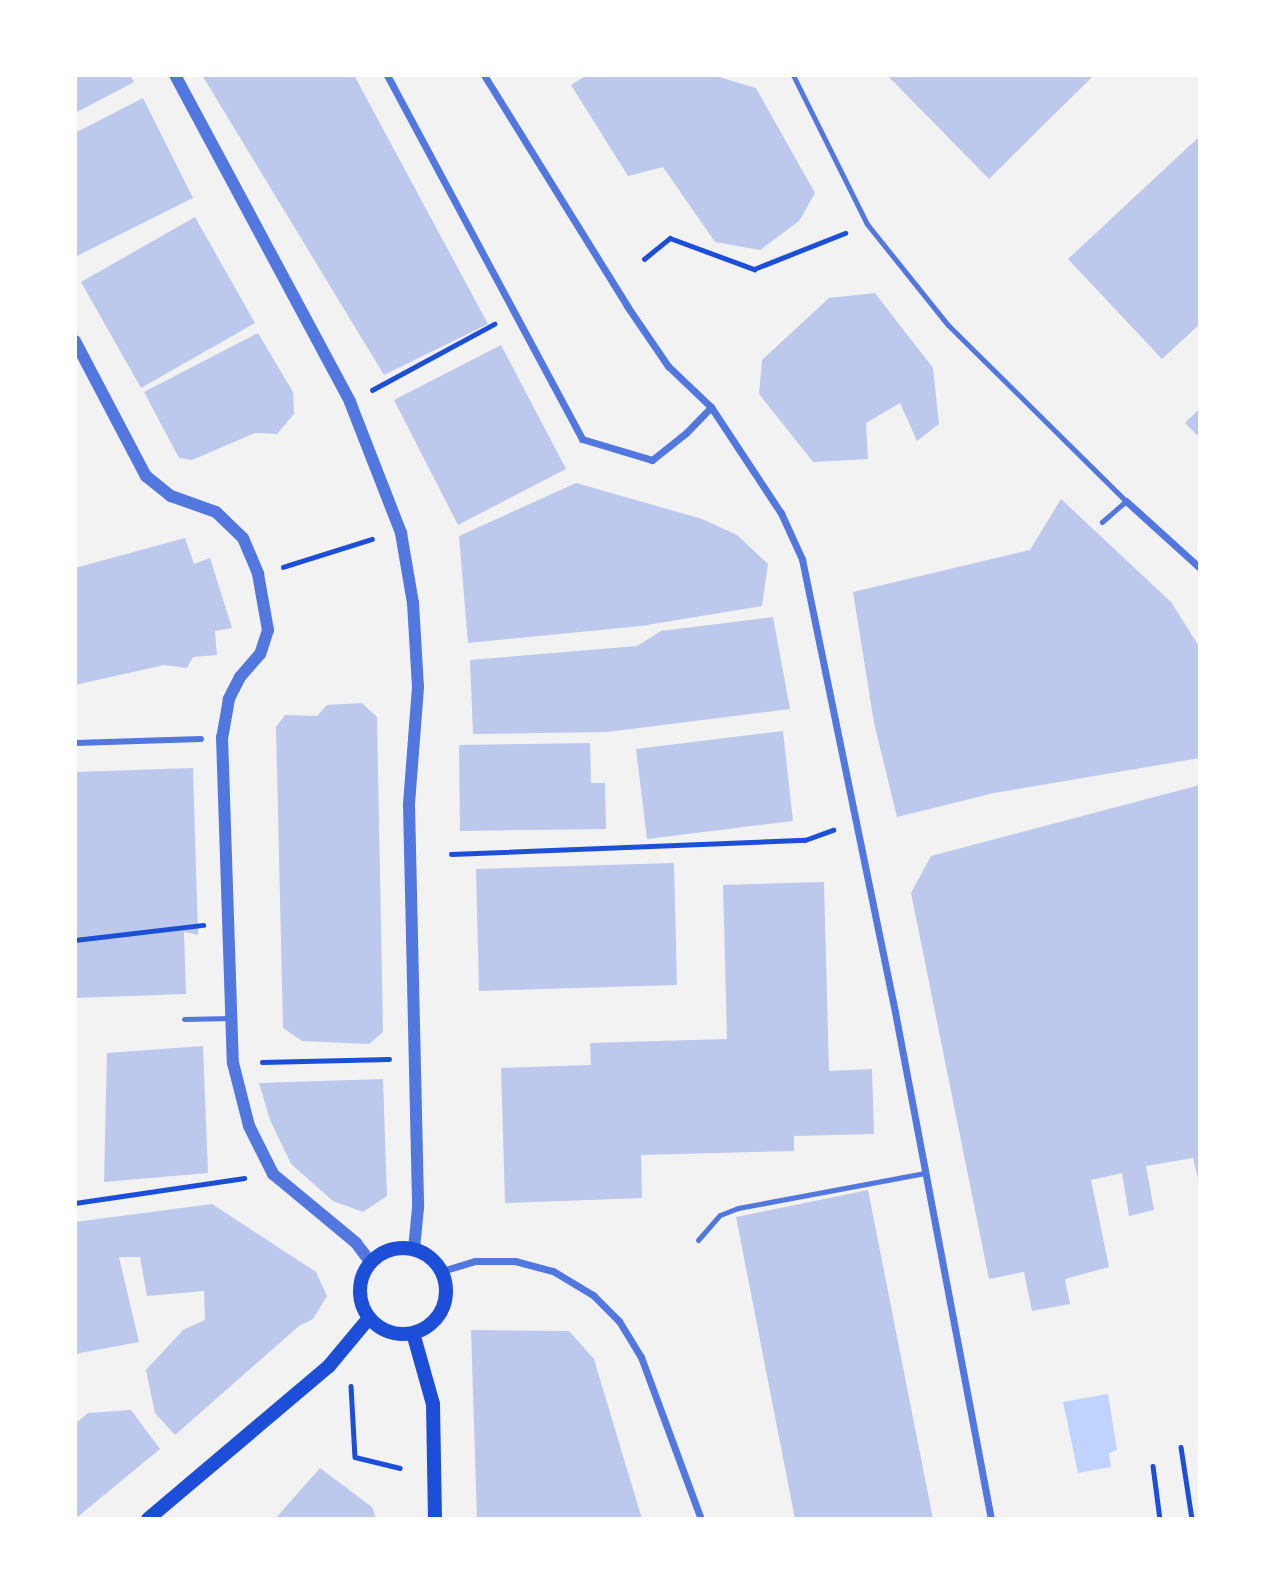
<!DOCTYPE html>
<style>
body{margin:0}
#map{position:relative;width:1275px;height:1594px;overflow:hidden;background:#f2f2f2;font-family:Signika,sans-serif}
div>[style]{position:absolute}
.water>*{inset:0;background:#bfd3fe}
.building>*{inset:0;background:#bdc9ec}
.path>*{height:4.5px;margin:-2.25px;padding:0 2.25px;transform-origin:2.25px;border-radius:2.25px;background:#1d4ed8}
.service>*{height:5px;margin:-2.5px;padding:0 2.5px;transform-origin:2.5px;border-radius:2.5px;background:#5277de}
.pedestrian>*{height:6px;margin:-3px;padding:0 3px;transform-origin:3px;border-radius:3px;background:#5277de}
.minor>*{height:7px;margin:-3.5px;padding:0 3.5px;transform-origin:3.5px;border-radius:3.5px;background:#5277de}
.tertiary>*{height:12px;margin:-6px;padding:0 6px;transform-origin:6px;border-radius:6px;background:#5277de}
.secondary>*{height:14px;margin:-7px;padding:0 7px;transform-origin:7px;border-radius:7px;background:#1d4ed8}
.secondary>.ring{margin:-7px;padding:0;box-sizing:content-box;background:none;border:14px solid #1d4ed8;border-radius:50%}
span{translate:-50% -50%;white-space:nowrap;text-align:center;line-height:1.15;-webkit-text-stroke:5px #fff;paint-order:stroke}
.frame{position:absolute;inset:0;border:77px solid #fff;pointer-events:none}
</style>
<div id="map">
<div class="water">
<div style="clip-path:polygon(1108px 1394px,1117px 1450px,1109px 1453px,1111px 1467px,1078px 1473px,1063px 1402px)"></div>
</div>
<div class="building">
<div style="clip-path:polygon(75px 75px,130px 75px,134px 82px,75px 113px)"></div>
<div style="clip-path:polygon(202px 75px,354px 75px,488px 324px,384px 375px)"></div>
<div style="clip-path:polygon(587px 75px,712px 75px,756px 88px,815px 193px,799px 221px,760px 250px,715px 242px,663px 167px,628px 176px,571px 85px)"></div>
<div style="clip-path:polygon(887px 75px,1094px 75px,989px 179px)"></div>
<div style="clip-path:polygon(143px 98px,193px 198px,75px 257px,75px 133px)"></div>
<div style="clip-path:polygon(1200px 136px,1200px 324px,1162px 359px,1068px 259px)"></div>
<div style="clip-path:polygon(195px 217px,255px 323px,141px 388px,81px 282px)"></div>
<div style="clip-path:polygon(875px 293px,933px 368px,939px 424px,917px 441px,900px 403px,866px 423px,868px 459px,813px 462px,759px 394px,762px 360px,829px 298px)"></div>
<div style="clip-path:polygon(258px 333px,293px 392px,294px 414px,277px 434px,255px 433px,192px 460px,179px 458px,144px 392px)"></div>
<div style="clip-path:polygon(501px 345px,566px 469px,458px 525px,394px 400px)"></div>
<div style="clip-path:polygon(1200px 408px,1200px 438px,1185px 423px)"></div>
<div style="clip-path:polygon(576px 483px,702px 519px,737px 535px,768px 564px,762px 606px,641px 626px,468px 643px,459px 536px)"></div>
<div style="clip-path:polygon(1061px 499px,1171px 602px,1200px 648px,1200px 758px,994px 793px,897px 817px,874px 723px,853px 592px,1030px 550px)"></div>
<div style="clip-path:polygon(185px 538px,194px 564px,210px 558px,232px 628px,215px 631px,217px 655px,193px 657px,187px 668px,164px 665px,75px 685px,75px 568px)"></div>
<div style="clip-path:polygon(773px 617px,790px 709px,607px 732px,473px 734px,470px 660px,637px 646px,661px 631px)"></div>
<div style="clip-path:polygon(362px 703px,377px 717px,383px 1032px,369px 1044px,302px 1041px,283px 1028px,276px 727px,285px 715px,317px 716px,327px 705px)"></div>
<div style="clip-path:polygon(783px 731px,793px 821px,647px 839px,636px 749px)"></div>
<div style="clip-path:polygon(590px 743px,591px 783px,605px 783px,606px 829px,460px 831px,459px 745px)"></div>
<div style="clip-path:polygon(193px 768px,198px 935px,184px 932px,186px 994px,75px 998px,75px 772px)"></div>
<div style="clip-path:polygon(1200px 785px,1200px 1188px,1193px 1158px,1146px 1166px,1154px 1210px,1129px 1216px,1122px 1173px,1091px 1180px,1109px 1267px,1065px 1279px,1070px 1304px,1032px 1311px,1024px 1272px,989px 1279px,911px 893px,931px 856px)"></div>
<div style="clip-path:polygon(674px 863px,677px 985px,479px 991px,476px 869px)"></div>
<div style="clip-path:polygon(824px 882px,829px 1071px,872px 1069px,874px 1134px,794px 1136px,794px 1151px,641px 1155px,642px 1198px,505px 1203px,501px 1068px,591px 1065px,590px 1043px,727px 1039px,723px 885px)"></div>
<div style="clip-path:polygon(203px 1046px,208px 1173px,104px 1182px,107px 1053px)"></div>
<div style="clip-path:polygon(383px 1079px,387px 1196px,363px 1212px,333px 1201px,291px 1164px,270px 1120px,259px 1083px)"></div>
<div style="clip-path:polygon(868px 1190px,933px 1519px,795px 1519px,736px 1217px)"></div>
<div style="clip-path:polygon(212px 1204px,316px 1272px,327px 1296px,313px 1319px,299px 1326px,175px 1435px,155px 1413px,146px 1370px,183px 1330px,205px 1320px,204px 1291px,147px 1296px,140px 1257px,119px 1257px,139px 1342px,75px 1354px,75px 1222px)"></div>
<div style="clip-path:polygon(471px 1330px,569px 1331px,594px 1359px,642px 1519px,477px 1519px)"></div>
<div style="clip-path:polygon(131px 1410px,160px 1449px,75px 1519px,75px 1424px,88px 1413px)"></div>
<div style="clip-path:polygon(320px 1468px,372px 1507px,376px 1519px,275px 1519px)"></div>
</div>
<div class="path">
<div style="left:644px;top:259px;width:33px;rotate:-39deg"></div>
<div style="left:670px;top:238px;width:90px;rotate:20.3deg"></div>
<div style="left:754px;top:269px;width:98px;rotate:-21.6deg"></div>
<div style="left:372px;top:390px;width:139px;rotate:-28.4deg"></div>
<div style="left:283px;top:567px;width:93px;rotate:-17.5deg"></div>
<div style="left:451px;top:854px;width:354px;rotate:-2.3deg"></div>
<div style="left:805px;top:840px;width:30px;rotate:-20deg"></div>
<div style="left:75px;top:940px;width:129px;rotate:-6.7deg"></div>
<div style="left:262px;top:1062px;width:127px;rotate:-1.4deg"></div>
<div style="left:75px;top:1203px;width:171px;rotate:-8.4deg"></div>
<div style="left:351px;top:1386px;width:71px;rotate:86.8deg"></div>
<div style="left:355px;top:1457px;width:46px;rotate:13.7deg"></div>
<div style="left:1181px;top:1447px;width:73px;rotate:81.3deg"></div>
<div style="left:1153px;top:1466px;width:53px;rotate:82.5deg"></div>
</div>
<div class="service">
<div style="left:793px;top:75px;width:166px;rotate:63.6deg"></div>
<div style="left:867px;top:224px;width:129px;rotate:51.3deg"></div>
<div style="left:948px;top:325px;width:250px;rotate:44.7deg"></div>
<div style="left:1126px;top:501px;width:32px;rotate:139deg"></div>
<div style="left:184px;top:1019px;width:47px;rotate:-1.2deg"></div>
<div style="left:698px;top:1240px;width:33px;rotate:-49deg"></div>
<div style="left:720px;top:1215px;width:19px;rotate:-21deg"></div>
<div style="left:738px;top:1208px;width:190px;rotate:-10.6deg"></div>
</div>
<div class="pedestrian">
<div style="left:75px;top:743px;width:126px;rotate:-1.8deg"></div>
</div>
<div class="minor">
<div style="left:387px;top:75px;width:413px;rotate:61.8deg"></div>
<div style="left:582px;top:439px;width:73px;rotate:16.7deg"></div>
<div style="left:652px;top:460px;width:43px;rotate:-38.5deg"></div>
<div style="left:686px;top:433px;width:36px;rotate:-46deg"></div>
<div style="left:484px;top:75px;width:272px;rotate:58.2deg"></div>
<div style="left:627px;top:306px;width:73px;rotate:55.7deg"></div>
<div style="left:668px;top:366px;width:59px;rotate:43.6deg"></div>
<div style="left:711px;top:407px;width:127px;rotate:56.6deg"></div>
<div style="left:781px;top:513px;width:51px;rotate:65.5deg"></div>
<div style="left:802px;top:559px;width:462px;rotate:78.4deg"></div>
<div style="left:895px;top:1012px;width:516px;rotate:79.28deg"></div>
<div style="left:1126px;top:501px;width:100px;rotate:42.2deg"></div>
<div style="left:442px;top:1271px;width:34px;rotate:-17deg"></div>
<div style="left:475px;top:1261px;width:40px"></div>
<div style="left:515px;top:1261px;width:39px;rotate:15deg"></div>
<div style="left:553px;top:1271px;width:47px;rotate:31deg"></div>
<div style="left:593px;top:1295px;width:37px;rotate:45deg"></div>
<div style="left:619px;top:1321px;width:42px;rotate:58.6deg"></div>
<div style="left:641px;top:1357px;width:173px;rotate:69.7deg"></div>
</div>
<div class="tertiary">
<div style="left:175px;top:75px;width:371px;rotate:61.8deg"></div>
<div style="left:350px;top:402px;width:141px;rotate:68.7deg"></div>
<div style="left:401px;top:533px;width:71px;rotate:80.3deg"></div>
<div style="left:413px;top:603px;width:84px;rotate:86.6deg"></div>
<div style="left:418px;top:687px;width:118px;rotate:94.4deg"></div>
<div style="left:409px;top:805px;width:403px;rotate:88.7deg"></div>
<div style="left:418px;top:1208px;width:41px;rotate:95.6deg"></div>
<div style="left:75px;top:341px;width:153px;rotate:62.3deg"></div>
<div style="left:146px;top:476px;width:32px;rotate:39deg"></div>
<div style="left:171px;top:496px;width:48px;rotate:19.6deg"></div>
<div style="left:216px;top:512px;width:37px;rotate:44deg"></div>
<div style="left:243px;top:538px;width:39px;rotate:67deg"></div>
<div style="left:258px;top:574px;width:57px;rotate:79.9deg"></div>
<div style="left:268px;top:630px;width:25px;rotate:108deg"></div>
<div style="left:260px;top:654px;width:30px;rotate:131deg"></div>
<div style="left:240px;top:677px;width:25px;rotate:117deg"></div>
<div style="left:229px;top:699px;width:39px;rotate:100deg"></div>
<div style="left:222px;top:737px;width:326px;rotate:88.1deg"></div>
<div style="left:233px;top:1063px;width:65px;rotate:75.7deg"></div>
<div style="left:249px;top:1126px;width:54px;rotate:63.4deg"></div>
<div style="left:273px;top:1174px;width:108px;rotate:39.7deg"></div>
<div style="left:356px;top:1243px;width:25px;rotate:53deg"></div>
</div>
<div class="secondary">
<div class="ring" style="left:360px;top:1248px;width:72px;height:72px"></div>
<div style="left:413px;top:1333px;width:74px;rotate:74.3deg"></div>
<div style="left:433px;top:1404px;width:115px;rotate:89deg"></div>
<div style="left:148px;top:1519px;width:237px;rotate:-40.2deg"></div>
<div style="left:329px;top:1366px;width:62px;rotate:-50.2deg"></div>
</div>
<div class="frame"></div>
</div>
